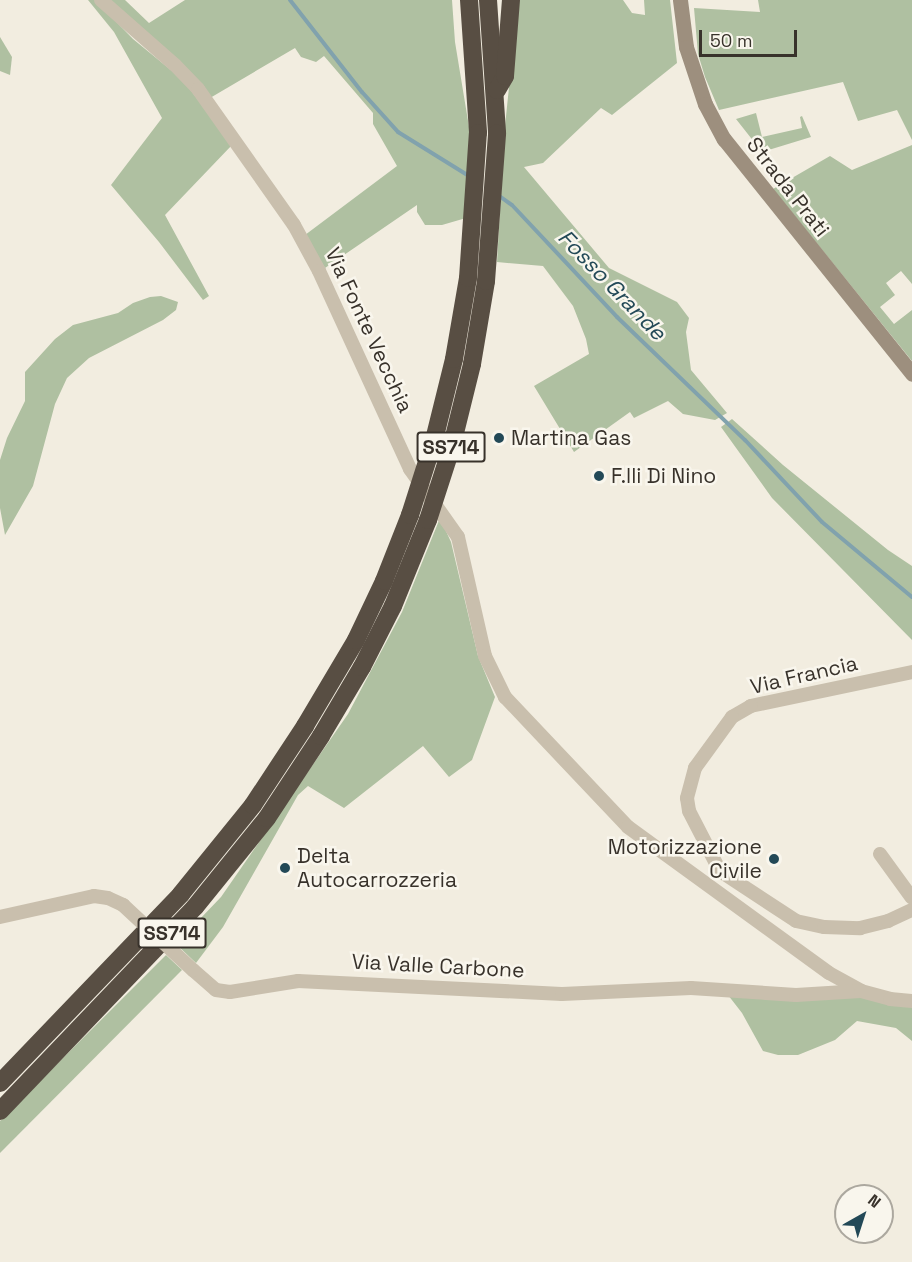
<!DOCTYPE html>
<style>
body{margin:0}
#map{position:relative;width:912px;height:1262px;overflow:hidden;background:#f2ede0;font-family:"Space Grotesk",sans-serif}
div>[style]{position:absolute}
.green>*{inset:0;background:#afc0a1}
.stream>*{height:4px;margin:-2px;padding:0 2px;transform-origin:2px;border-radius:2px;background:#81a2ad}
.street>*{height:14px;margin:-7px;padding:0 7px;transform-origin:7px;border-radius:7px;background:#c9bfad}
.secondary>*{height:15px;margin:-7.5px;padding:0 7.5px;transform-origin:7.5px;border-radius:7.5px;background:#9d8f7e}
.highway>*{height:18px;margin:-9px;padding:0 9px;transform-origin:9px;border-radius:9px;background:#584e43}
.street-bridge>*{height:14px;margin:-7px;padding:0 7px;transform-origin:7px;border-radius:7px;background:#c9bfad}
.highway-bridge>*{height:18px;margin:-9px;padding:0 9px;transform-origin:9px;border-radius:9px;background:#584e43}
.dots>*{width:16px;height:16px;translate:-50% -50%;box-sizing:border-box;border:3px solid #f9f6ed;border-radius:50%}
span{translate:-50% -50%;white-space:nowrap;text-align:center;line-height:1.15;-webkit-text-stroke:5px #f9f6ed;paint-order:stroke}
.shield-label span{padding:2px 4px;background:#f9f6ed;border:2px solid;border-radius:4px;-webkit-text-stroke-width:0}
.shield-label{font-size:20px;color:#38322b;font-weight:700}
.street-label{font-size:21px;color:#38322b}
.poi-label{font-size:21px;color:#38322b}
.left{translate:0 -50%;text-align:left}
.right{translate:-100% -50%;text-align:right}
.water-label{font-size:22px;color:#234957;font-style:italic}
.north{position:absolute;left:834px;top:1184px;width:60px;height:60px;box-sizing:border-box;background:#f9f6ed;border:2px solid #aca89f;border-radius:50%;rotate:39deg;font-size:16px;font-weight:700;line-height:24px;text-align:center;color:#38322b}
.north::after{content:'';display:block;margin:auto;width:21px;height:27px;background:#234957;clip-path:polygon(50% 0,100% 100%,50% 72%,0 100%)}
.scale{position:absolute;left:699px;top:30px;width:98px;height:27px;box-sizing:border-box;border:3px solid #38322b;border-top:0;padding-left:8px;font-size:18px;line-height:21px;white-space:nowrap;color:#38322b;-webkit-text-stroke:4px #f9f6ed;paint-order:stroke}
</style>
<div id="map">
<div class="green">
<div style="clip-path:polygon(88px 0,95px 0,133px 39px,183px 80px,232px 145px,165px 215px,209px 296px,203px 300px,159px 242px,111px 185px,162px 118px,114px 32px)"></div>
<div style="clip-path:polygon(107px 0,125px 0,149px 23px,185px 0,452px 0,455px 42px,470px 133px,466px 218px,442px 225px,425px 225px,417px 212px,417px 205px,325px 268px,305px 235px,397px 166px,373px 124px,373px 113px,324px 56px,316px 62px,301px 57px,295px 48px,210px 98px)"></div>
<div style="clip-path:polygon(518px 0,623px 0,632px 13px,645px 15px,644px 0,670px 0,677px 63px,612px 115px,601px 108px,543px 163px,524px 167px,609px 268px,677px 302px,689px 318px,686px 332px,691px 370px,727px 413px,715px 420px,683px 414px,668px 401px,634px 418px,630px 412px,574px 452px,534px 386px,589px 354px,586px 339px,573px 306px,543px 266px,497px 262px,505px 126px)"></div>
<div style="clip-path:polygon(758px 0,912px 0,912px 140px,897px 110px,858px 121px,843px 82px,719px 110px,705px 77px,698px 54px,694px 8px,760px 12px)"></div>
<div style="clip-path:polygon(0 37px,12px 57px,10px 75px,0 71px)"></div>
<div style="clip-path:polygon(756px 113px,762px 137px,802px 128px,800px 117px,802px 116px,811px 137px,762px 152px,736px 119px)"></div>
<div style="clip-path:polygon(912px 145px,912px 284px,901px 271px,886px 283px,895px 295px,880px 307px,894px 324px,912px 310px,912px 361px,773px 189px,830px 156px,852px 170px)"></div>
<div style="clip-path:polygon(161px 296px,178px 302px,176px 310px,163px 320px,89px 358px,67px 378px,55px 404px,33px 486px,5px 535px,0 508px,0 460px,7px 438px,25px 401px,25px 372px,55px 339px,73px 325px,118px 313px,133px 303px,150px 297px)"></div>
<div style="clip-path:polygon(732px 419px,783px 465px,888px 550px,912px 566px,912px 640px,772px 498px,721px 427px)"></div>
<div style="clip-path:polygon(440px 518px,451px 542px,478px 656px,495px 697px,472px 760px,449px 777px,423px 746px,344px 808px,308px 786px,298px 795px,223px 927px,196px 963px,176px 944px,221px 897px,348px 714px,402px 612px)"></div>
<div style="clip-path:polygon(166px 955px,182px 970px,0 1153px,0 1121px)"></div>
<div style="clip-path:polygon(728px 995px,860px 997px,912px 1001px,912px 1041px,896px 1028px,857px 1021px,835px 1040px,798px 1055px,778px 1055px,763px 1051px,742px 1013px)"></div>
</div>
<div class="stream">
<div style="left:290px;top:0;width:117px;rotate:52deg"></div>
<div style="left:362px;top:92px;width:54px;rotate:48deg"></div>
<div style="left:398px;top:132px;width:84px;rotate:31.8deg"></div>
<div style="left:498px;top:195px;width:17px;rotate:36deg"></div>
<div style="left:512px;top:205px;width:154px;rotate:46.8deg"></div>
<div style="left:617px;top:317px;width:178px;rotate:43.9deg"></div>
<div style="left:745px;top:440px;width:112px;rotate:46.8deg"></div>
<div style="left:822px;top:522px;width:117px;rotate:39.8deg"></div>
</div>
<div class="street">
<div style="left:101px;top:0;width:98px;rotate:41.3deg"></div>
<div style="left:175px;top:65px;width:33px;rotate:46deg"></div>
<div style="left:198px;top:89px;width:166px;rotate:54.8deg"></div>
<div style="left:294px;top:225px;width:52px;rotate:61.5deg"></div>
<div style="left:319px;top:271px;width:218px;rotate:65.3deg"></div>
<div style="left:410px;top:469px;width:83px;rotate:54.8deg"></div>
<div style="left:458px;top:537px;width:122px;rotate:77.2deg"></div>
<div style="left:485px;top:656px;width:46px;rotate:64deg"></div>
<div style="left:505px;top:697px;width:179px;rotate:46.6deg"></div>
<div style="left:628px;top:827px;width:248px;rotate:36deg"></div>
<div style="left:829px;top:973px;width:37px;rotate:29deg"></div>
<div style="left:912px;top:672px;width:165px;rotate:168.1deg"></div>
<div style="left:751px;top:706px;width:22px;rotate:150deg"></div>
<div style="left:732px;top:717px;width:63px;rotate:126deg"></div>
<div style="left:695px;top:768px;width:31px;rotate:105deg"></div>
<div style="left:687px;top:798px;width:13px;rotate:81deg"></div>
<div style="left:689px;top:811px;width:68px;rotate:62.7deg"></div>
<div style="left:720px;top:871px;width:91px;rotate:33.3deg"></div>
<div style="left:796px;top:921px;width:29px;rotate:12deg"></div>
<div style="left:824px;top:927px;width:36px;rotate:2deg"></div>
<div style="left:860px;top:928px;width:29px;rotate:-14deg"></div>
<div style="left:888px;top:921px;width:26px;rotate:-25deg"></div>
<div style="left:880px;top:854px;width:54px;rotate:54deg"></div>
<div style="left:0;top:917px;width:96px;rotate:-12.6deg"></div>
<div style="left:94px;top:896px;width:14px;rotate:8deg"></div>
<div style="left:108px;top:898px;width:17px;rotate:25deg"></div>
<div style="left:193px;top:970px;width:30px;rotate:41deg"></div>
<div style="left:216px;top:990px;width:14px;rotate:8deg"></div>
<div style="left:230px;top:992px;width:69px;rotate:-9.2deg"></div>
<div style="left:298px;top:981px;width:264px;rotate:2.8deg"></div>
<div style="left:562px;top:994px;width:129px;rotate:-2.7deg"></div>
<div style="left:691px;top:988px;width:105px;rotate:3.8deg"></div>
<div style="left:796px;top:995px;width:65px;rotate:-3.5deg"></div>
<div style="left:861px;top:991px;width:30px;rotate:15deg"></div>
<div style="left:890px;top:999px;width:22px;rotate:5deg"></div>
</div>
<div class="secondary">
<div style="left:680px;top:0;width:47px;rotate:82.7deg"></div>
<div style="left:686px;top:47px;width:60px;rotate:71.6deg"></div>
<div style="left:705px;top:104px;width:40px;rotate:62deg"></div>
<div style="left:724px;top:139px;width:301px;rotate:51.3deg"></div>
</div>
<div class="highway">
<div style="left:469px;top:0;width:133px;rotate:86.1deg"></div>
<div style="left:488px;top:0;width:133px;rotate:86.1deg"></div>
<div style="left:497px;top:90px;width:16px;rotate:-60deg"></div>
<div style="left:505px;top:76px;width:76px;rotate:-85.5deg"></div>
<div style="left:0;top:1083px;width:262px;rotate:-46.2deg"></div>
<div style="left:181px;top:894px;width:114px;rotate:-51deg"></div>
<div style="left:253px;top:805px;width:95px;rotate:-56.6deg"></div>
<div style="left:0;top:1111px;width:282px;rotate:-46.3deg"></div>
<div style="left:195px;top:907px;width:114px;rotate:-51deg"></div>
<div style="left:267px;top:818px;width:98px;rotate:-56.6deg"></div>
</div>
<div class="street-bridge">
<div style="left:123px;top:905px;width:96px;rotate:42.9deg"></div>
</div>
<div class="highway-bridge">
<div style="left:305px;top:726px;width:100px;rotate:-59.3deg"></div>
<div style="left:356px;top:640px;width:65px;rotate:-64.6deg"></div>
<div style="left:384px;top:581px;width:71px;rotate:-68.5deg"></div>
<div style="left:410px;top:515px;width:79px;rotate:-72.3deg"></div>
<div style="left:434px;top:440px;width:83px;rotate:-76.1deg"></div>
<div style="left:454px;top:359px;width:82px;rotate:-80.2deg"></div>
<div style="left:468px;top:278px;width:145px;rotate:-86.1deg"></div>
<div style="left:321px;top:736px;width:80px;rotate:-59.3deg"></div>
<div style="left:362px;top:667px;width:68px;rotate:-63.1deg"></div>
<div style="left:393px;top:606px;width:93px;rotate:-67.9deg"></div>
<div style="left:428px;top:520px;width:75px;rotate:-72.1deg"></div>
<div style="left:451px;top:449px;width:88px;rotate:-76.1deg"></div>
<div style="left:472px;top:364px;width:84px;rotate:-80.4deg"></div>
<div style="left:486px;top:281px;width:148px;rotate:-85.7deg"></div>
</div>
<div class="dots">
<div style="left:499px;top:438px;background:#234957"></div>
<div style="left:599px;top:476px;background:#234957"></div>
<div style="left:774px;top:859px;background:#234957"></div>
<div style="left:285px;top:868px;background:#234957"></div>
</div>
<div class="shield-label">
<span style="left:451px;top:447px">SS714</span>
<span style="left:172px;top:933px">SS714</span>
</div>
<div class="street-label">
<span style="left:788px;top:187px;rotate:52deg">Strada Prati</span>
<span style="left:369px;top:330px;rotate:65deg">Via Fonte Vecchia</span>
<span style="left:804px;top:675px;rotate:-13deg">Via Francia</span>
<span style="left:438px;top:966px;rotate:3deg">Via Valle Carbone</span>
</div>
<div class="poi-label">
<span class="left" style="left:511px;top:438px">Martina Gas</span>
<span class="left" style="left:611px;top:476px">F.lli Di Nino</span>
<span class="right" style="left:762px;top:859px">Motorizzazione<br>Civile</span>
<span class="left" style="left:297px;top:868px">Delta<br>Autocarrozzeria</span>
</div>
<div class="water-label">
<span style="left:612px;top:285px;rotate:46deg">Fosso Grande</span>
</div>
<div class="north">N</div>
<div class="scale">50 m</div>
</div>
